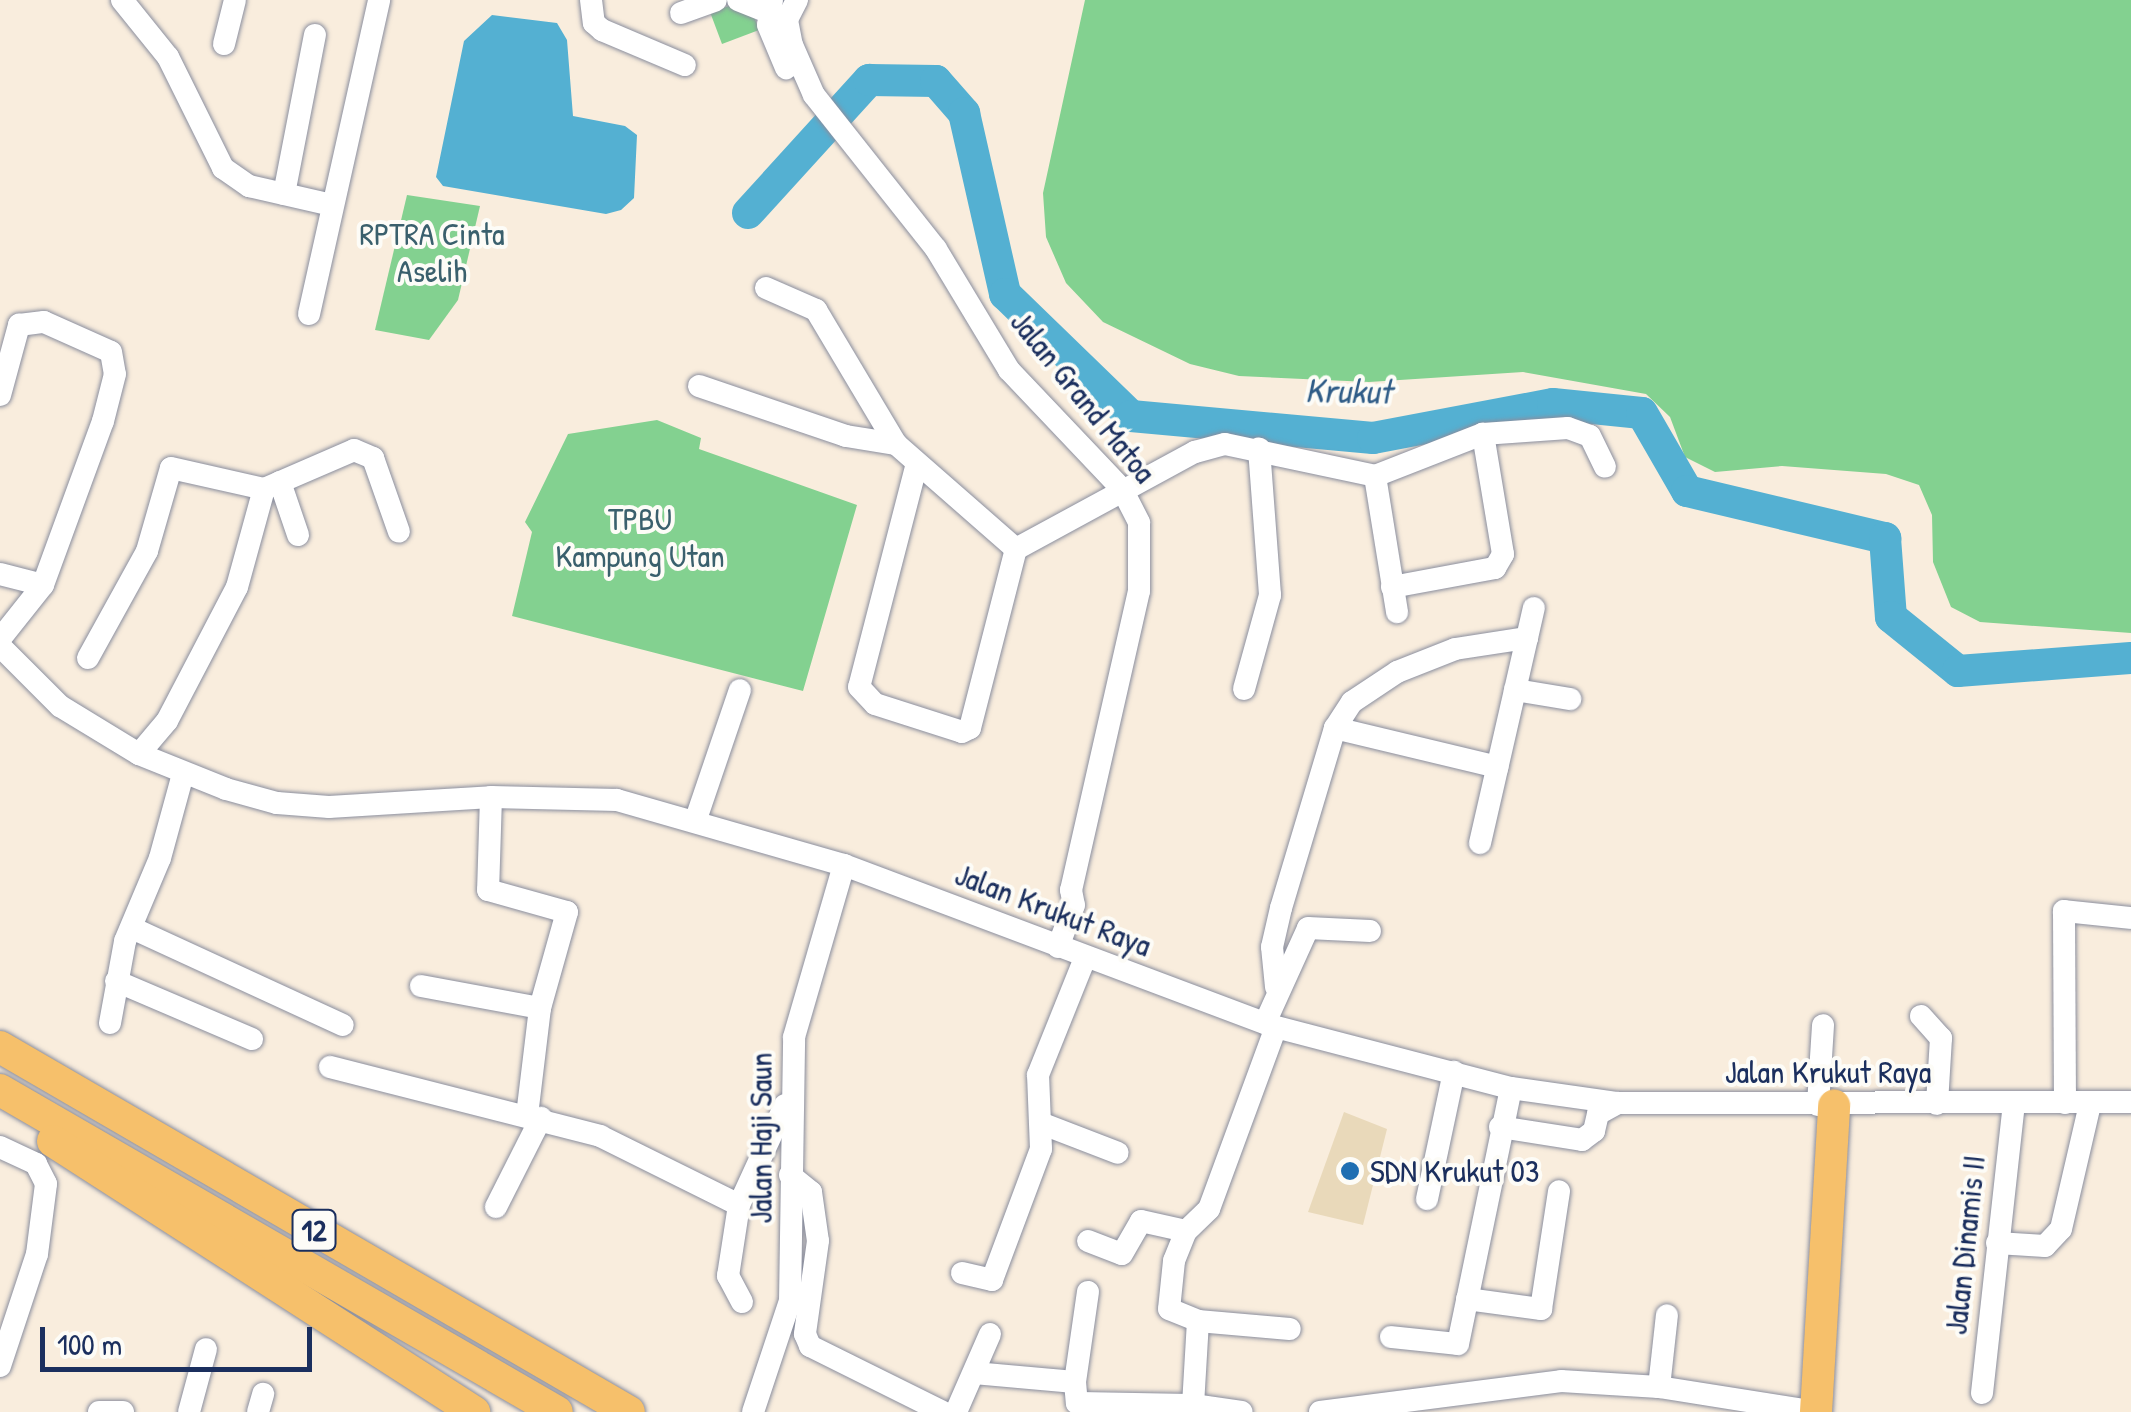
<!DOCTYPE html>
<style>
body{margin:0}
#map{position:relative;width:2131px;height:1412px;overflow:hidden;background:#f9eddd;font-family:"Patrick Hand",sans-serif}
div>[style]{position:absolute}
.built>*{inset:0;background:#e9d9ba}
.green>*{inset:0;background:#83d190}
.water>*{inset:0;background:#54b0d2}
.river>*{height:32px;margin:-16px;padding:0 16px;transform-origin:16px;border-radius:16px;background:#54b0d2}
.roads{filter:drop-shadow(0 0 2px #8a8e9e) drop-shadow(0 0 2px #8a8e9e)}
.minor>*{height:22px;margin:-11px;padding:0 11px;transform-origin:11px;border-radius:11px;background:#fff}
.highway>*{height:32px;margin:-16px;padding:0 16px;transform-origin:16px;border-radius:16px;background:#f6c06b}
.dots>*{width:28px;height:28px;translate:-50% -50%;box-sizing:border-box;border:5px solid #fdfcf7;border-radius:50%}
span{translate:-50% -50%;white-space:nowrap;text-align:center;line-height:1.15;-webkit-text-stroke:8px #fdfcf7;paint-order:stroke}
.shield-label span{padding:2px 8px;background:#fdfcf7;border:2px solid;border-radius:8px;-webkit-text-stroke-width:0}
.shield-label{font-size:30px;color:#1b2f5e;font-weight:700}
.park-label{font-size:32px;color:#3a606d}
.street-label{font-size:32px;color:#1b2f5e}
.poi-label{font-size:32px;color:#1b2f5e}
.left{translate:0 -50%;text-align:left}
.water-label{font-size:35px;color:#2f5c87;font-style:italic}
.scale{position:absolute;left:40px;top:1327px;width:272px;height:45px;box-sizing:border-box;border:5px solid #1b2f5e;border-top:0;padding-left:12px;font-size:30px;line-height:35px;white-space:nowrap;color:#1b2f5e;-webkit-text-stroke:8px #fdfcf7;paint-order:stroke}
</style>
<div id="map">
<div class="built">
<div style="clip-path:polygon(1344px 1112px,1387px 1129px,1363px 1225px,1308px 1212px)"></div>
</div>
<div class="green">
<div style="clip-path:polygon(748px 0,759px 30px,722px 44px,710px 12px)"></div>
<div style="clip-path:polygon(1085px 0,2131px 0,2131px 633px,1980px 622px,1951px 607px,1933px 562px,1932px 515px,1919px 485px,1886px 474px,1782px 466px,1715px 472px,1685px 457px,1670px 417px,1646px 394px,1523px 372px,1369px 382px,1239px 376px,1190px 364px,1103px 322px,1066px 283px,1046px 237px,1043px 193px)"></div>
<div style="clip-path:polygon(407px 195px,480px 206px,458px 300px,429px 340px,375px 330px)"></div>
<div style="clip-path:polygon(657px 420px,701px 438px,699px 449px,857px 505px,803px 691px,512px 616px,532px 532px,525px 522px,568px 434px)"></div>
</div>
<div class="water">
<div style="clip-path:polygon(492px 15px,557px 23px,567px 40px,573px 116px,625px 126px,637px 135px,634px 198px,621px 210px,606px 214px,443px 186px,436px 177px,464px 41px)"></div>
</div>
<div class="river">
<div style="left:748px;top:213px;width:180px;rotate:-47.7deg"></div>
<div style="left:869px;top:80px;width:67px;rotate:0.9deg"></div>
<div style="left:936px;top:81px;width:43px;rotate:48.8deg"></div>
<div style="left:964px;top:113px;width:186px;rotate:77.2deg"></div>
<div style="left:1005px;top:294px;width:175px;rotate:44.1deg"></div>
<div style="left:1131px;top:416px;width:243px;rotate:5.2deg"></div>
<div style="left:1373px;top:438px;width:183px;rotate:-10.7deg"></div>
<div style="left:1553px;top:404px;width:89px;rotate:5.8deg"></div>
<div style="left:1642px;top:413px;width:90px;rotate:60deg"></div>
<div style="left:1687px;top:491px;width:204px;rotate:13.4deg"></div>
<div style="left:1885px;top:538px;width:79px;rotate:85.7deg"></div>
<div style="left:1891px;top:617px;width:86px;rotate:38.9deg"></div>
<div style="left:1958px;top:671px;width:173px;rotate:-4.3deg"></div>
</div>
<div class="roads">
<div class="minor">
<div style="left:122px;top:0;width:73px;rotate:51.1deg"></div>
<div style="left:168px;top:57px;width:124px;rotate:63.6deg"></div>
<div style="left:223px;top:168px;width:32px;rotate:35deg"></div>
<div style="left:249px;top:186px;width:85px;rotate:12.9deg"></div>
<div style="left:591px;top:0;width:23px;rotate:83deg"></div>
<div style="left:594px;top:23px;width:11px;rotate:41deg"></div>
<div style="left:602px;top:30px;width:90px;rotate:22.9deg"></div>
<div style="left:738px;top:0;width:35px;rotate:22deg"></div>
<div style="left:772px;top:0;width:25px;rotate:99deg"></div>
<div style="left:768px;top:25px;width:47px;rotate:67.3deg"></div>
<div style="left:797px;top:0;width:22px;rotate:117deg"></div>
<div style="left:787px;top:20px;width:25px;rotate:79deg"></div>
<div style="left:792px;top:45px;width:55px;rotate:66.3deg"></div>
<div style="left:814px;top:95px;width:196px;rotate:51.6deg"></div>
<div style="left:936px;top:249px;width:141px;rotate:58.9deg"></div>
<div style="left:1009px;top:370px;width:164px;rotate:46.5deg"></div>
<div style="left:1122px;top:489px;width:38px;rotate:63deg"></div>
<div style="left:1139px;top:523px;width:68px;rotate:90deg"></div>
<div style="left:1139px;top:591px;width:307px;rotate:102.8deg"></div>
<div style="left:1071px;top:890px;width:15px;rotate:79deg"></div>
<div style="left:1074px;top:905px;width:45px;rotate:110.9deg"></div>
<div style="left:681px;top:13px;width:37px;rotate:-20deg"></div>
<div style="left:224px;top:44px;width:45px;rotate:-76deg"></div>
<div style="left:284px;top:194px;width:162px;rotate:-79deg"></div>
<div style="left:766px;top:288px;width:55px;rotate:23.7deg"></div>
<div style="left:816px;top:310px;width:156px;rotate:59.2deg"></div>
<div style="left:896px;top:444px;width:159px;rotate:41.2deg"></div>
<div style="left:1016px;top:549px;width:204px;rotate:-28.5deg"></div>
<div style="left:1195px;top:452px;width:31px;rotate:-15deg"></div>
<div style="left:1225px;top:444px;width:153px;rotate:12deg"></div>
<div style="left:1375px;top:476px;width:116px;rotate:-21.3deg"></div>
<div style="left:1483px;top:434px;width:85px;rotate:-4deg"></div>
<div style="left:1568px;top:428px;width:23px;rotate:20deg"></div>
<div style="left:1590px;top:436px;width:34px;rotate:64deg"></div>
<div style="left:309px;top:314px;width:322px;rotate:-77.4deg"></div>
<div style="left:699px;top:386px;width:155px;rotate:18.8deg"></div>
<div style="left:846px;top:436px;width:51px;rotate:9.1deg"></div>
<div style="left:0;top:395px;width:73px;rotate:-74.8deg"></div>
<div style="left:19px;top:325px;width:25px;rotate:-7deg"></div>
<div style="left:44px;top:322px;width:73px;rotate:24.1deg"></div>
<div style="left:111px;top:352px;width:22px;rotate:80deg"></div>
<div style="left:115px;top:374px;width:49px;rotate:104.3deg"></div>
<div style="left:103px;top:421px;width:175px;rotate:110.1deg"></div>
<div style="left:43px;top:585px;width:69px;rotate:128.5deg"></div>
<div style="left:916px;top:467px;width:227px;rotate:104.5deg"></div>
<div style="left:859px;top:687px;width:23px;rotate:47deg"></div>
<div style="left:875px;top:704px;width:91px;rotate:17.8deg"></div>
<div style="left:962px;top:732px;width:9px;rotate:-27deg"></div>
<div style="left:970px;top:728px;width:185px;rotate:-75.6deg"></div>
<div style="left:1375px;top:476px;width:138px;rotate:80.8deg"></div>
<div style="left:280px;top:482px;width:56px;rotate:71.2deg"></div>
<div style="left:0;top:574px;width:44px;rotate:14.3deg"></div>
<div style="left:1392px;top:587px;width:105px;rotate:-10.5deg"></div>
<div style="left:1495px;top:568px;width:16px;rotate:-60deg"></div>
<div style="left:1503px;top:554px;width:122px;rotate:-99.5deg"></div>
<div style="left:0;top:646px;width:85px;rotate:45deg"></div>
<div style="left:60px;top:706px;width:92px;rotate:31.3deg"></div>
<div style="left:139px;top:754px;width:94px;rotate:21.9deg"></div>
<div style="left:226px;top:789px;width:53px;rotate:15.4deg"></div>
<div style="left:277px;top:803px;width:52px;rotate:4.4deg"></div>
<div style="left:329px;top:807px;width:162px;rotate:-3.5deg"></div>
<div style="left:491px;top:797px;width:126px;rotate:1.4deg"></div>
<div style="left:617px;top:800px;width:236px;rotate:16deg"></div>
<div style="left:844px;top:865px;width:461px;rotate:20.6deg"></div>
<div style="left:1276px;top:1027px;width:243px;rotate:14.6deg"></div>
<div style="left:1511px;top:1088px;width:108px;rotate:8deg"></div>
<div style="left:1618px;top:1103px;width:513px;rotate:-0.11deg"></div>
<div style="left:88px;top:658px;width:122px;rotate:-61.1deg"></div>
<div style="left:147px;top:551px;width:86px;rotate:-73.9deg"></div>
<div style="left:171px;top:468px;width:95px;rotate:12.7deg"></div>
<div style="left:264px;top:489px;width:98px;rotate:-23.4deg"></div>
<div style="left:354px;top:450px;width:21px;rotate:23deg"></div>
<div style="left:373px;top:458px;width:78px;rotate:70.6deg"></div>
<div style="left:1244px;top:689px;width:98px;rotate:-74.5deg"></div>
<div style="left:1270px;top:595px;width:147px;rotate:-94.3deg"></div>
<div style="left:1515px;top:690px;width:56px;rotate:9.3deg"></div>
<div style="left:1335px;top:728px;width:167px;rotate:13.5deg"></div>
<div style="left:139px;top:754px;width:43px;rotate:-49.7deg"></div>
<div style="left:167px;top:721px;width:151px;rotate:-62.4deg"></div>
<div style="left:237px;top:587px;width:102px;rotate:-74.6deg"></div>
<div style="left:491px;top:797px;width:93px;rotate:91.8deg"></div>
<div style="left:488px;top:890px;width:82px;rotate:15.6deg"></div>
<div style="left:567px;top:912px;width:100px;rotate:105.7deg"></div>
<div style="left:540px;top:1008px;width:109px;rotate:96.9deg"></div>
<div style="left:696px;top:819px;width:136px;rotate:-71.2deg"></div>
<div style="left:1480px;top:843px;width:241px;rotate:-77.1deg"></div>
<div style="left:132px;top:928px;width:232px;rotate:24.7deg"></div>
<div style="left:116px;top:981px;width:148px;rotate:23.1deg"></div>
<div style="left:421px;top:986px;width:121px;rotate:10.5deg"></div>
<div style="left:1276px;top:987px;width:40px;rotate:-95.7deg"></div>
<div style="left:1272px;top:947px;width:40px;rotate:-77deg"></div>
<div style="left:1281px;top:908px;width:188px;rotate:-73.3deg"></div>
<div style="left:1335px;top:728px;width:31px;rotate:-57deg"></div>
<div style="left:1352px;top:702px;width:54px;rotate:-33.7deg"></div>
<div style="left:1397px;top:672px;width:62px;rotate:-21.6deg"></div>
<div style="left:1455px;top:649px;width:73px;rotate:-8.7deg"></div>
<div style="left:1921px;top:1016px;width:30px;rotate:48deg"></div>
<div style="left:1941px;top:1038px;width:66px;rotate:93.5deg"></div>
<div style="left:110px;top:1023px;width:83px;rotate:-79.6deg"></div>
<div style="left:125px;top:941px;width:90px;rotate:-67.1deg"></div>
<div style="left:160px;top:858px;width:87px;rotate:-74.7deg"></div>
<div style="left:1265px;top:1023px;width:104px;rotate:-65.6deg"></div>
<div style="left:1308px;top:928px;width:62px;rotate:2.8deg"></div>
<div style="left:1276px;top:1027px;width:194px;rotate:110.2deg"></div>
<div style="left:1209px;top:1209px;width:32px;rotate:136deg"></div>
<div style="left:1186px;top:1231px;width:32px;rotate:112deg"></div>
<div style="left:1174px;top:1261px;width:48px;rotate:95.9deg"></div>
<div style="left:1169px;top:1309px;width:31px;rotate:22deg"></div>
<div style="left:1198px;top:1321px;width:92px;rotate:5deg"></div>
<div style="left:330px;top:1067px;width:279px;rotate:14.3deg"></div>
<div style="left:600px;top:1136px;width:155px;rotate:26.4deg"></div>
<div style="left:2065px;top:1103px;width:192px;rotate:-90.3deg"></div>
<div style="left:2064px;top:911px;width:67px;rotate:6deg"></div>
<div style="left:1818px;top:1105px;width:80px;rotate:-86.4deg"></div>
<div style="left:1043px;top:1124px;width:80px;rotate:21.1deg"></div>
<div style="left:1500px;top:1127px;width:83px;rotate:9deg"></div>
<div style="left:1582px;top:1140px;width:15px;rotate:-37deg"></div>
<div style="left:1594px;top:1131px;width:17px;rotate:-77deg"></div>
<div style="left:1598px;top:1114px;width:23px;rotate:-29deg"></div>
<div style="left:0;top:1147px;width:40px;rotate:25deg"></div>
<div style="left:36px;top:1164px;width:22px;rotate:63deg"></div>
<div style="left:46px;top:1184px;width:71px;rotate:97.3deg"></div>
<div style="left:37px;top:1254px;width:118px;rotate:108.3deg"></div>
<div style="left:790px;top:1175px;width:27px;rotate:39deg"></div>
<div style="left:811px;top:1192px;width:49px;rotate:81.9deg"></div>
<div style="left:818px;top:1241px;width:94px;rotate:98deg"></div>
<div style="left:805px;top:1334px;width:13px;rotate:67deg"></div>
<div style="left:810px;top:1346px;width:148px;rotate:26.4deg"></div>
<div style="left:1427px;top:1199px;width:130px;rotate:-78deg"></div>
<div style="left:496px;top:1207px;width:100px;rotate:-63.2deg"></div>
<div style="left:1088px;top:1241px;width:36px;rotate:21deg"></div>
<div style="left:1122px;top:1254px;width:38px;rotate:-60deg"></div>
<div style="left:1141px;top:1221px;width:46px;rotate:12.5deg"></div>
<div style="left:1997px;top:1243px;width:48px;rotate:3.6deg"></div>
<div style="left:2045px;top:1246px;width:23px;rotate:-47deg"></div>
<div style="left:2061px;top:1229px;width:128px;rotate:-76.9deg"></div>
<div style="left:962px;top:1273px;width:31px;rotate:13deg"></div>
<div style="left:992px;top:1280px;width:140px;rotate:-69.5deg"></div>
<div style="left:1041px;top:1149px;width:74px;rotate:-92.3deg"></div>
<div style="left:1038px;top:1075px;width:126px;rotate:-68.1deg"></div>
<div style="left:1467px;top:1299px;width:75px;rotate:7.7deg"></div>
<div style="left:1541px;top:1309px;width:119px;rotate:-81.3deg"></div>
<div style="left:742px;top:1302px;width:30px;rotate:-118deg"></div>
<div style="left:728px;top:1276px;width:72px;rotate:-81.2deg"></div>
<div style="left:739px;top:1205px;width:110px;rotate:-65.3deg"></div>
<div style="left:1198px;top:1321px;width:84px;rotate:93.4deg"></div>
<div style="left:1193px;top:1405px;width:49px;rotate:8.1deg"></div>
<div style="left:1391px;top:1337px;width:67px;rotate:6deg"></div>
<div style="left:1458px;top:1344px;width:261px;rotate:-78.3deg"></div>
<div style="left:974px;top:1373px;width:101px;rotate:5.1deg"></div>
<div style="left:1075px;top:1382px;width:91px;rotate:-81.8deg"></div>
<div style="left:1075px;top:1382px;width:21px;rotate:85deg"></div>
<div style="left:1077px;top:1403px;width:116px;rotate:1deg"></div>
<div style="left:1659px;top:1387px;width:141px;rotate:9deg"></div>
<div style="left:1982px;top:1393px;width:291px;rotate:-83.7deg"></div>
<div style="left:99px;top:1412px;width:24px"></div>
<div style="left:189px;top:1412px;width:65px;rotate:-74.9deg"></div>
<div style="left:258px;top:1412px;width:19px;rotate:-74deg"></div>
<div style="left:753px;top:1412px;width:117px;rotate:-71.6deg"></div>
<div style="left:790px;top:1301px;width:264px;rotate:-89.1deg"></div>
<div style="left:794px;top:1037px;width:179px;rotate:-73.8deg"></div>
<div style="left:956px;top:1412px;width:85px;rotate:-66.4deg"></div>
<div style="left:1320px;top:1412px;width:243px;rotate:-7.3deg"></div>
<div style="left:1561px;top:1381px;width:98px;rotate:3.5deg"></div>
<div style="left:1659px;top:1387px;width:72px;rotate:-83.7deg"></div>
</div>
<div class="highway">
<div style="left:0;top:1047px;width:727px;rotate:30.13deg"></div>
<div style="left:0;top:1090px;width:643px;rotate:30.03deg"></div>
<div style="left:53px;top:1141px;width:501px;rotate:32.77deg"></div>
<div style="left:1816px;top:1412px;width:307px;rotate:-86.6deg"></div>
</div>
</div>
<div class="dots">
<div style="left:1350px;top:1171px;background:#1f6fb2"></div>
</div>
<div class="shield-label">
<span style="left:314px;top:1230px">12</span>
</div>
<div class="park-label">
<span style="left:432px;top:253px">RPTRA Cinta<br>Aselih</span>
<span style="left:640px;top:538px">TPBU<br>Kampung Utan</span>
</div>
<div class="street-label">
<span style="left:1083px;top:397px;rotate:51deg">Jalan Grand Matoa</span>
<span style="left:1053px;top:910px;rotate:21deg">Jalan Krukut Raya</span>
<span style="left:1828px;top:1072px">Jalan Krukut Raya</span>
<span style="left:761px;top:1138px;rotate:-90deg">Jalan Haji Saun</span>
<span style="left:1965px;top:1245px;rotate:-84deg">Jalan Dinamis II</span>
</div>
<div class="poi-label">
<span class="left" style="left:1370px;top:1171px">SDN Krukut 03</span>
</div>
<div class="water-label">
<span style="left:1348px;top:391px;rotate:1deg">Krukut</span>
</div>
<div class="scale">100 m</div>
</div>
